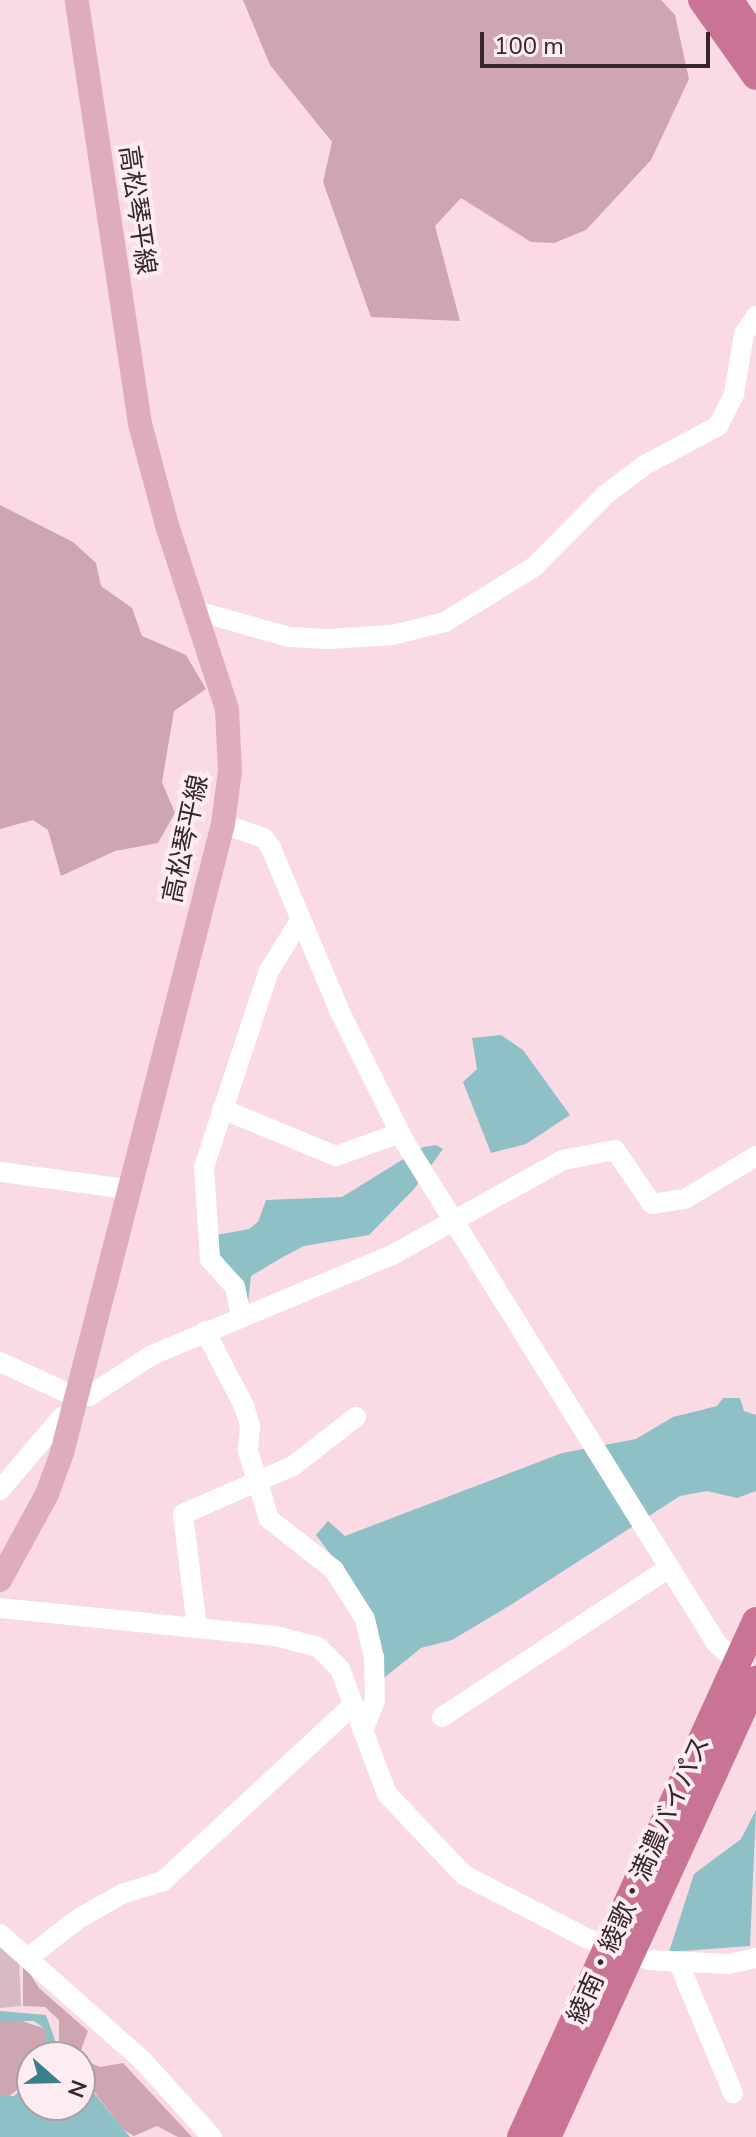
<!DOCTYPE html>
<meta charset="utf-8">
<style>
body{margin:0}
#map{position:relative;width:756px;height:2137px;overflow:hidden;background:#fadbe5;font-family:"Nunito Sans","Noto Sans JP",sans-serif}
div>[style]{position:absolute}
.green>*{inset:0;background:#d8bac4}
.forest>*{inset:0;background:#cea5b3}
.water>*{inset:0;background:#8ec0c6}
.minor>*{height:20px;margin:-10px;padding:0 10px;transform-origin:10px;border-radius:10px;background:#fff}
.major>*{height:24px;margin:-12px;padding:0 12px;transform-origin:12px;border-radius:12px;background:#dfacbf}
.highway>*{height:28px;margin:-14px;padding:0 14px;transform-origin:14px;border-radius:14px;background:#c97495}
span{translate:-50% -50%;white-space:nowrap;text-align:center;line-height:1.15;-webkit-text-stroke:8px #fdedf2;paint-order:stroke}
.street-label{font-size:26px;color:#36272c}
.north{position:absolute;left:16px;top:2041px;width:80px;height:80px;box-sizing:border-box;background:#fdedf2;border:2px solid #ad9ea3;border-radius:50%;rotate:110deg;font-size:22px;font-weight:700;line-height:32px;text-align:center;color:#36272c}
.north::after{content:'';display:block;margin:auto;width:28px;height:36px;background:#398089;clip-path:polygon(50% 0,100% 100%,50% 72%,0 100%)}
.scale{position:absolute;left:480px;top:32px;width:230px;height:36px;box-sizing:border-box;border:4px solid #36272c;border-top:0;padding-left:10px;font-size:24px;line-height:28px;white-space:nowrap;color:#36272c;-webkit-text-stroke:6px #fdedf2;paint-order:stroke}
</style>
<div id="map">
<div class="green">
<div style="clip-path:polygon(0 1946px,19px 1960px,21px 2006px,0 2008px)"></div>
</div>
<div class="forest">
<div style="clip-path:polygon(243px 0,661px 0,675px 15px,689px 79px,651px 160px,586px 230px,554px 243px,531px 242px,461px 198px,435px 226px,460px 321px,371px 317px,323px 182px,332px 142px,270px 65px)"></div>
<div style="clip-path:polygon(0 505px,73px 542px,96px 563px,101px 586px,132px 608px,142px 636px,186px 655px,206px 689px,174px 711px,162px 782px,175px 813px,158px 843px,115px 851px,61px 876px,48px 830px,33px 820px,0 829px)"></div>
<div style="clip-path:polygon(23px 1963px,39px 1988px,88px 2031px,81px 2050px,88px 2062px,100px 2067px,123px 2063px,192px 2137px,178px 2137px,157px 2126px,134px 2136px,124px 2130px,80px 2074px,80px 2057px,64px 2057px,59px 2049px,59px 2020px,45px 2007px,23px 2006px)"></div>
<div style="clip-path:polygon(13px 2018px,46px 2029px,49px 2053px,32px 2057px,32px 2078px,8px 2097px,0 2096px,0 2021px)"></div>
</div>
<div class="water">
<div style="clip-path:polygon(501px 1035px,523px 1050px,570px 1115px,526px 1144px,491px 1153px,463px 1082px,477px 1069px,472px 1038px)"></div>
<div style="clip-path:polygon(436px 1145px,443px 1149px,414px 1189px,369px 1235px,304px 1246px,283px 1257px,251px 1276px,248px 1303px,243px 1288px,223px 1268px,211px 1236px,249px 1229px,258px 1222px,266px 1200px,342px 1197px,423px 1147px)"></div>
<div style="clip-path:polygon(723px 1398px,740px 1398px,744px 1411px,756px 1415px,756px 1491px,737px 1498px,707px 1491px,680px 1496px,509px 1606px,452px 1640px,421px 1648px,379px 1682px,347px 1576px,316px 1535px,328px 1521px,345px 1536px,562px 1453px,636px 1439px,673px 1417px,717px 1406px)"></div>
<div style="clip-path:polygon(756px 1810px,750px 1946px,669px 1952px,694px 1874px,741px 1839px)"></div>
<div style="clip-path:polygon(0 2011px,46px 2015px,61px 2057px,47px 2057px,45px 2029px,34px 2021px,0 2021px)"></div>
<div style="clip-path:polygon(32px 2078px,32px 2105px,80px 2105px,80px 2085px,94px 2093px,130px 2137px,0 2137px,0 2096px,14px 2096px)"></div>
</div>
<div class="minor">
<div style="left:197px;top:611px;width:96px;rotate:15.8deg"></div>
<div style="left:289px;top:637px;width:39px;rotate:3deg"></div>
<div style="left:328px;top:639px;width:64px;rotate:-3.6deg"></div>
<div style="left:392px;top:635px;width:55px;rotate:-13.8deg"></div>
<div style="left:445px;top:622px;width:105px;rotate:-31.7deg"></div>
<div style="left:534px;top:567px;width:101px;rotate:-45.4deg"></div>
<div style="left:605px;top:495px;width:50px;rotate:-36.9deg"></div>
<div style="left:645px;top:465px;width:83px;rotate:-28.1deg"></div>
<div style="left:718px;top:426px;width:36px;rotate:-63deg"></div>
<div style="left:734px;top:394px;width:61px;rotate:-80.5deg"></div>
<div style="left:744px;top:334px;width:22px;rotate:-56deg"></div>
<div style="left:223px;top:824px;width:43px;rotate:18.9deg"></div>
<div style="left:264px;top:838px;width:12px;rotate:55deg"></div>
<div style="left:271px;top:848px;width:176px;rotate:67.2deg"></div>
<div style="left:339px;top:1010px;width:146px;rotate:63.6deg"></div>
<div style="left:404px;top:1141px;width:592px;rotate:58.11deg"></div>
<div style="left:717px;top:1644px;width:38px;rotate:42deg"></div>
<div style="left:222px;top:1109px;width:123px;rotate:22.4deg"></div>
<div style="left:336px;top:1156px;width:68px;rotate:-19.8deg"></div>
<div style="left:0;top:1172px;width:129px;rotate:7.6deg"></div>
<div style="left:241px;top:1317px;width:31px;rotate:-101deg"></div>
<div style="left:235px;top:1287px;width:38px;rotate:-132deg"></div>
<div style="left:210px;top:1259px;width:92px;rotate:-93.7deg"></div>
<div style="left:204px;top:1167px;width:206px;rotate:-71.7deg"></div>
<div style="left:269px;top:971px;width:61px;rotate:-58.4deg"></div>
<div style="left:205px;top:1331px;width:85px;rotate:62.5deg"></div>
<div style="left:244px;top:1406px;width:21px;rotate:73deg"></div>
<div style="left:250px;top:1426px;width:25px;rotate:95deg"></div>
<div style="left:248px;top:1451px;width:71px;rotate:72.8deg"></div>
<div style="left:269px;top:1519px;width:83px;rotate:38.1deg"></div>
<div style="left:334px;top:1570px;width:58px;rotate:57.7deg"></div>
<div style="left:365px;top:1619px;width:39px;rotate:77deg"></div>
<div style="left:374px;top:1657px;width:43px;rotate:88.7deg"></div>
<div style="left:375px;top:1700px;width:34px;rotate:111deg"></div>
<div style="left:0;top:1362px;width:84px;rotate:24.7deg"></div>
<div style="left:76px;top:1397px;width:13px;rotate:-4deg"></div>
<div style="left:89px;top:1396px;width:75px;rotate:-33.1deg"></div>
<div style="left:152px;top:1355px;width:260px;rotate:-22.6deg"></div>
<div style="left:392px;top:1255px;width:196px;rotate:-29.1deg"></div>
<div style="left:563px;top:1160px;width:53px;rotate:-10.9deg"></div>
<div style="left:615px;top:1150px;width:65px;rotate:55.6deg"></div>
<div style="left:652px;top:1204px;width:33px;rotate:-9deg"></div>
<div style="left:685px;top:1199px;width:83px;rotate:-31.2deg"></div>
<div style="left:0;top:1490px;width:96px;rotate:-49.7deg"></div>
<div style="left:62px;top:1417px;width:10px;rotate:-11deg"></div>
<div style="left:0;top:1608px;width:277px;rotate:5.8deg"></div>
<div style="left:276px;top:1636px;width:43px;rotate:14.7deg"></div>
<div style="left:318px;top:1647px;width:31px;rotate:45deg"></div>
<div style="left:340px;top:1669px;width:134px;rotate:69.4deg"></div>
<div style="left:387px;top:1794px;width:112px;rotate:46.5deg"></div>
<div style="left:464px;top:1875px;width:140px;rotate:27.3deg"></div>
<div style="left:588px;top:1939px;width:65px;rotate:19deg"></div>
<div style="left:649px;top:1960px;width:79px;rotate:2.9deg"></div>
<div style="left:728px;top:1964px;width:29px;rotate:-12deg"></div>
<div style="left:197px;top:1628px;width:115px;rotate:-97deg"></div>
<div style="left:183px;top:1514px;width:120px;rotate:-23.6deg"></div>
<div style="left:293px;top:1466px;width:80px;rotate:-37.9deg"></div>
<div style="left:442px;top:1717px;width:272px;rotate:-33.3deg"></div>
<div style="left:0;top:1934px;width:191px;rotate:41.6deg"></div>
<div style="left:143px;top:2061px;width:103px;rotate:47.8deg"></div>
<div style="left:29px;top:1957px;width:62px;rotate:-37.8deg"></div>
<div style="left:78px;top:1919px;width:51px;rotate:-29.6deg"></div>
<div style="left:122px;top:1894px;width:43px;rotate:-17.6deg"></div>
<div style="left:163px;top:1881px;width:259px;rotate:-42.8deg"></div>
<div style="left:679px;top:1964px;width:140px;rotate:67.3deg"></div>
</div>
<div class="major">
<div style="left:0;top:1580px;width:98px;rotate:-61.3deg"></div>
<div style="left:47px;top:1494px;width:44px;rotate:-69.9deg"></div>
<div style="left:62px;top:1453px;width:649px;rotate:-75.64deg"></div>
<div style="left:223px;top:824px;width:53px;rotate:-82.5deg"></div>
<div style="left:230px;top:771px;width:62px;rotate:-92.8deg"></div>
<div style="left:227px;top:709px;width:189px;rotate:-108.1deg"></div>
<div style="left:168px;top:529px;width:109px;rotate:-104.9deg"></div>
<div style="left:140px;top:424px;width:429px;rotate:-98.5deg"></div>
</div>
<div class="highway">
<div style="left:702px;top:0;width:93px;rotate:54.6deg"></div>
<div style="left:729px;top:0;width:47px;rotate:55.3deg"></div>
<div style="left:521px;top:2137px;width:567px;rotate:-65.51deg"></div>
<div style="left:547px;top:2137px;width:503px;rotate:-65.42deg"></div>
</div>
<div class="street-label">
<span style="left:137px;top:210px;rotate:82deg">高松琴平線</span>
<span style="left:186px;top:839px;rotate:-78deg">高松琴平線</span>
<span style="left:639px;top:1880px;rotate:-66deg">綾南・綾歌・満濃バイパス</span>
</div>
<div class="north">N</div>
<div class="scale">100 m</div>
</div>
